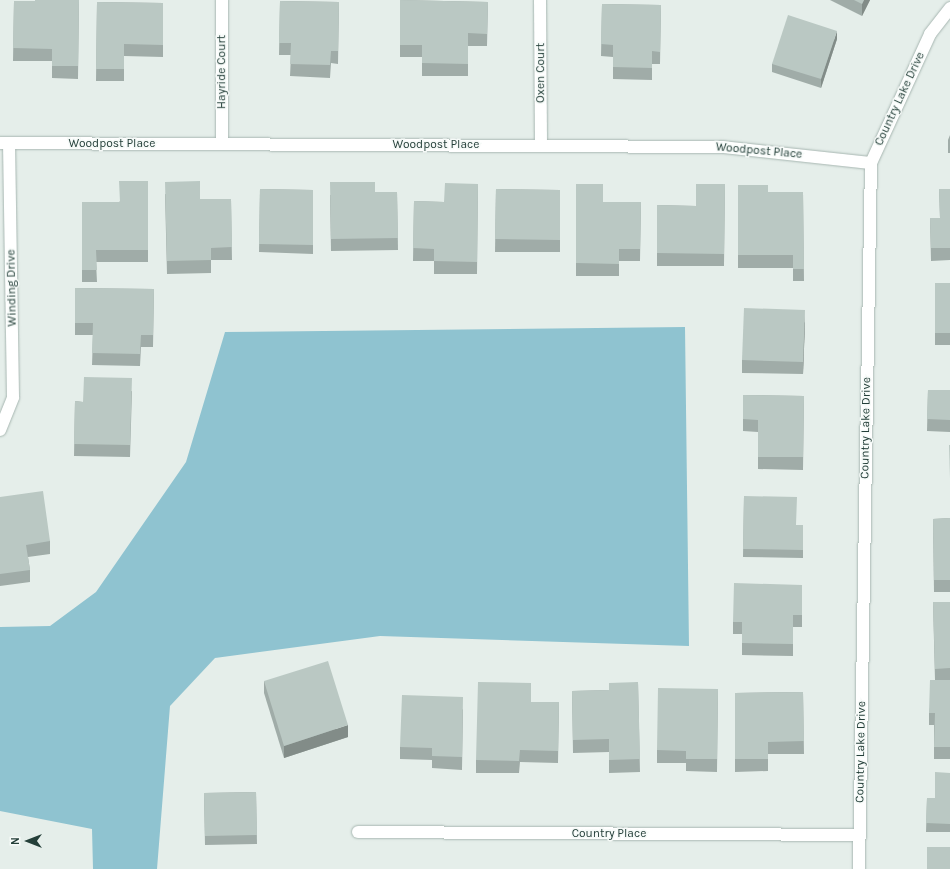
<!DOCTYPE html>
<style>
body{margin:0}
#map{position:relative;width:950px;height:869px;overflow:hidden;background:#e5eeea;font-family:Karla,sans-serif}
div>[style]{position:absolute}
.water>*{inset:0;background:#8fc3d0}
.roads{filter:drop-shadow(0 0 1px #a7b6b1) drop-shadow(0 0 1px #a7b6b1)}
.street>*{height:12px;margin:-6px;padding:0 6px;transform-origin:6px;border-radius:6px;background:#fff}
.wall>*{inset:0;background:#a0aca8}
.shaded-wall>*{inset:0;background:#828c88}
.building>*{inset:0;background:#bac8c3}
span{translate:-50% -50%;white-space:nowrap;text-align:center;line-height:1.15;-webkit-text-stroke:3px #f6faf8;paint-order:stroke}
.street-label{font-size:12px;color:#243f39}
.north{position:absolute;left:8px;top:821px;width:40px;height:40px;-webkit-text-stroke:3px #f6faf8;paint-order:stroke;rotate:270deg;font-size:11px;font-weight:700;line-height:16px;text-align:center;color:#243f39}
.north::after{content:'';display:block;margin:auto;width:14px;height:18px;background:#243f39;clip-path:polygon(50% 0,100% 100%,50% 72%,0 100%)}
</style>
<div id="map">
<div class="water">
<div style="clip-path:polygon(685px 327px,689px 646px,380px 636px,215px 658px,170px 706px,157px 869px,93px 869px,92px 829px,0 811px,0 627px,50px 626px,96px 592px,186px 462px,225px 332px)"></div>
</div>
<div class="roads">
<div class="street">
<div style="left:540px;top:0;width:146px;rotate:89.6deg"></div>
<div style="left:0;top:143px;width:723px;rotate:0.32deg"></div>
<div style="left:723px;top:147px;width:149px;rotate:6.2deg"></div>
<div style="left:222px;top:144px;width:144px;rotate:-90deg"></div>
<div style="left:0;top:430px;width:35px;rotate:-68deg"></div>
<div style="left:13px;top:397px;width:254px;rotate:-90.9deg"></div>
<div style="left:358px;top:832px;width:501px;rotate:0.34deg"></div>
<div style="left:859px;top:869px;width:706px;rotate:-89.03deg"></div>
<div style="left:871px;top:163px;width:142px;rotate:-65.4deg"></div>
<div style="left:930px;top:34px;width:33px;rotate:-52deg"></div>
</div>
</div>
<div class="wall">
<div style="clip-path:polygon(79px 0,78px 79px,52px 78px,52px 61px,13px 61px,14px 1px,35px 1px)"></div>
<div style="clip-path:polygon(400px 0,488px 2px,487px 46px,468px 46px,468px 76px,422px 76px,422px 57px,400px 57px)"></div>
<div style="clip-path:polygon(830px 0,870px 0,862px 16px)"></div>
<div style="clip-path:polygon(280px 1px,339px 2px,338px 64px,331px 63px,330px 78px,290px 76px,291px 55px,279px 55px)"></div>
<div style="clip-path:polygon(97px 2px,163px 3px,163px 57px,124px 56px,124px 81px,96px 81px)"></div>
<div style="clip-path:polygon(602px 4px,661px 5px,660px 64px,652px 64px,652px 80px,613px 79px,613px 57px,601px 56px)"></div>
<div style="clip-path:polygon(837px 39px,821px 88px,772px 72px,772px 64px)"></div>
<div style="clip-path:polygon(950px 135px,950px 153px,948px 153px,948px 140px)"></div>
<div style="clip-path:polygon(148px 181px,148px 262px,96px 262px,97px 282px,82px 282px,82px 202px,119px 202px)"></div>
<div style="clip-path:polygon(478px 184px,477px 274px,434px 274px,434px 261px,413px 261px,414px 201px,444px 202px)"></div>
<div style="clip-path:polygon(576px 184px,603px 202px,641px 202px,640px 261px,619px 261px,619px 276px,576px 276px)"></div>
<div style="clip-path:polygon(725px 184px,724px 266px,657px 266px,657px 205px,696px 206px)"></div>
<div style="clip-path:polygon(738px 185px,768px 192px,803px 192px,804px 281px,793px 281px,793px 268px,738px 268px)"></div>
<div style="clip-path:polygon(260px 189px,313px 190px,313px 254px,259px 252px)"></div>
<div style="clip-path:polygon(496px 189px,560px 190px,560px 252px,495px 252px)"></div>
<div style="clip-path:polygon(939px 189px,950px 189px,950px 260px,931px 261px,930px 218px,940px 218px)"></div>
<div style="clip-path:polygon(397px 192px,398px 250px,331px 251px,330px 195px)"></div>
<div style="clip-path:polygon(165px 194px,200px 199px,231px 199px,232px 260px,211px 260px,211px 273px,167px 274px)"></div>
<div style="clip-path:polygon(935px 283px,950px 283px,950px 345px,935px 345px)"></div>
<div style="clip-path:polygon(75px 288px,154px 289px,153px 347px,141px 347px,140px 366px,92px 365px,93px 335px,75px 335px)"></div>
<div style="clip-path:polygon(805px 322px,803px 374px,742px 373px,742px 360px)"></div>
<div style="clip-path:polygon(928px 390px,950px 390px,950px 432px,927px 431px)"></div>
<div style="clip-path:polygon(132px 391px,130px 457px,74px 456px,75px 401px,83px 402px)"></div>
<div style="clip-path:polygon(743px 395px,804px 396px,803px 470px,758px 469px,758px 432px,743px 431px)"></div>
<div style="clip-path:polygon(744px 496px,796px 525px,803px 525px,803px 558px,743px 557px)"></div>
<div style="clip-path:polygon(0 497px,50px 541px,50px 554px,28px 557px,30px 570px,30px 582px,0 586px)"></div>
<div style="clip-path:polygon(950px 518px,950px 592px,934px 592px,933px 519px)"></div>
<div style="clip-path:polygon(802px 585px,802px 627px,793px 627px,793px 656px,742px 655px,742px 634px,733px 634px,733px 622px)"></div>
<div style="clip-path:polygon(933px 602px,950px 602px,950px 759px,934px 759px,934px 725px,929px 725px,929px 713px,935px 680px)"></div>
<div style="clip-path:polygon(264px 681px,348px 737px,284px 758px,264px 693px)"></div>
<div style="clip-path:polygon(638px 682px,640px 772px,609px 773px,609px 752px,573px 753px,572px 691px,609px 690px)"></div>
<div style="clip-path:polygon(718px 689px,717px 772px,686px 771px,686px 763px,657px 763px,657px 750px)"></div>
<div style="clip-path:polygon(803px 692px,804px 754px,768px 754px,768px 771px,735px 772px,735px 693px)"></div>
<div style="clip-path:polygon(531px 702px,559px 702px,558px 763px,520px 762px,519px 773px,476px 773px,476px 760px)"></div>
<div style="clip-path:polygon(463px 709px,462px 770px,432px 768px,432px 760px,400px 759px,400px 747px)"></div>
<div style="clip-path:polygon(950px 773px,950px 832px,926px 832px,927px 798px,935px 798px)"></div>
<div style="clip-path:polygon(256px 792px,257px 844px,205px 845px,204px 793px)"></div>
</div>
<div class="shaded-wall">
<div style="clip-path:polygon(864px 0,870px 0,862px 16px,862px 4px)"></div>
<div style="clip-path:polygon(837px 31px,837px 39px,821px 88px,821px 79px)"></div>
<div style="clip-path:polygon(805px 310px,805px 322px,803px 374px,803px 362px)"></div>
<div style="clip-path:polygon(348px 725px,348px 737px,284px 758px,284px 746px)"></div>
</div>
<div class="building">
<div style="clip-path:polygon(35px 0,79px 0,78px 66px,52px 66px,52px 49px,13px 48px,14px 1px,35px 1px)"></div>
<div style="clip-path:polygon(400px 0,488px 2px,487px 34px,468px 33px,468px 64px,422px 63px,422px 45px,400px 45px)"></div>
<div style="clip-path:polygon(854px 0,864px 0,862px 4px)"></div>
<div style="clip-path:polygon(280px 1px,339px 2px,338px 51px,331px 51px,330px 65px,290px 64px,291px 43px,279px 43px)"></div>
<div style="clip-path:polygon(97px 2px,163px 3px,163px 45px,124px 44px,124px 69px,96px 69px)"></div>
<div style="clip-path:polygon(602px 4px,661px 5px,660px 52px,652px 51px,652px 68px,613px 67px,613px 45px,601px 44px)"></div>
<div style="clip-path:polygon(788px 15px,837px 31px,821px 79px,772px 64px)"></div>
<div style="clip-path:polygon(119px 181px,148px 181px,148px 250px,96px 250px,97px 270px,82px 270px,82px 202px,120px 202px)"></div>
<div style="clip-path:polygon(200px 181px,200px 199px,231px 199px,232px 247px,211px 248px,211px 260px,167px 261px,165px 182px)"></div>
<div style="clip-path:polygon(330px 182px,375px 182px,375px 192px,397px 192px,398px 238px,331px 239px)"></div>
<div style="clip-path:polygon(445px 183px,478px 184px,477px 262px,434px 261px,434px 249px,413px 248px,414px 201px,444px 202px)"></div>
<div style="clip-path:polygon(576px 184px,603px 184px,603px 202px,641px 202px,640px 249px,619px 249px,619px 264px,576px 263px)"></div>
<div style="clip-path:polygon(696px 184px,725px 184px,724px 254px,657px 253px,657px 205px,696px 206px)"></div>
<div style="clip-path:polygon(738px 185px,768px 185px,768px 192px,803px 192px,804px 269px,793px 269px,793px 255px,738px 255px)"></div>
<div style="clip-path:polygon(260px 189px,313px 190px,313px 245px,259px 244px)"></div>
<div style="clip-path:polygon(496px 189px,560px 190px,560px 240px,495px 239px)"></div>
<div style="clip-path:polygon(939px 189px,950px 189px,950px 248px,931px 248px,930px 218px,940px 218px)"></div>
<div style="clip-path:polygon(935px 283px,950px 283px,950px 333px,935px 333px)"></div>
<div style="clip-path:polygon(75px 288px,154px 289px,153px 335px,141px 335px,140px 354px,92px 353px,93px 323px,75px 323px)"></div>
<div style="clip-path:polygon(744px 308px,805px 310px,803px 362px,742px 360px)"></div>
<div style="clip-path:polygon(84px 377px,132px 378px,130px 445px,74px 444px,75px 401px,83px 402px)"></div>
<div style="clip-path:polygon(928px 390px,950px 390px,950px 420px,927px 419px)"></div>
<div style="clip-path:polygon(743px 395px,804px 396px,803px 457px,758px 457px,758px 420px,743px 419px)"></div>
<div style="clip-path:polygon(949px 445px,950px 445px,950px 479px)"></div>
<div style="clip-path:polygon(43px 491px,50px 541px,26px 545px,30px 570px,0 574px,0 497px)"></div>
<div style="clip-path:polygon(744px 496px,797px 497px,796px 525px,803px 525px,803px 550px,743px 549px)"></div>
<div style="clip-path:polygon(950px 518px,950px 580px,934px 580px,933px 519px)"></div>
<div style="clip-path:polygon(734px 583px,802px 585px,802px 615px,793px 615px,793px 644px,742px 643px,742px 622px,733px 622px)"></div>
<div style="clip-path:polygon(933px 602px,950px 602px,950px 668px,935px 669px)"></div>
<div style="clip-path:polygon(328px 661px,348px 725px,284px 746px,264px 681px)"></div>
<div style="clip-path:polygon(930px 680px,950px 680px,950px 747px,934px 747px,935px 713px,929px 713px)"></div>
<div style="clip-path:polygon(478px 682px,531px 683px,531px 702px,559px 702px,558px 751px,520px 750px,519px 761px,476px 760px)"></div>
<div style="clip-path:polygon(638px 682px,640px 759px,609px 760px,609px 739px,573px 740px,572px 691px,609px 690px,609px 683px)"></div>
<div style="clip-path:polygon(658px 688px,718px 689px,717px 759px,686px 759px,686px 751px,657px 750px)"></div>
<div style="clip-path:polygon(803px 692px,804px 741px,768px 742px,768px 759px,735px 759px,735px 693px)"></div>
<div style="clip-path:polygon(402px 695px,463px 697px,462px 757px,432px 756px,432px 748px,400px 747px)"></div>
<div style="clip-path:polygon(935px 772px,950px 773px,950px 824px,926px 823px,927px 798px,935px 798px)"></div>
<div style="clip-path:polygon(256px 792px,257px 835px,205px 836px,204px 793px)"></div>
<div style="clip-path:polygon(927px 847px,950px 847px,950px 869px,927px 869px)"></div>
</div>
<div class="street-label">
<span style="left:222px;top:72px;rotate:-90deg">Hayride Court</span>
<span style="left:541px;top:73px;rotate:-90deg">Oxen Court</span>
<span style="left:900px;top:99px;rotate:-65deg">Country Lake Drive</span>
<span style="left:112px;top:144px">Woodpost Place</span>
<span style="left:436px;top:145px">Woodpost Place</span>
<span style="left:759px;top:151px;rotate:5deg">Woodpost Place</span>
<span style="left:12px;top:288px;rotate:-91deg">Winding Drive</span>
<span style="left:866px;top:428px;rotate:-89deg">Country Lake Drive</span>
<span style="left:861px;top:752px;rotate:-89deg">Country Lake Drive</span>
<span style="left:609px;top:834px">Country Place</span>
</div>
<div class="north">N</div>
</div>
